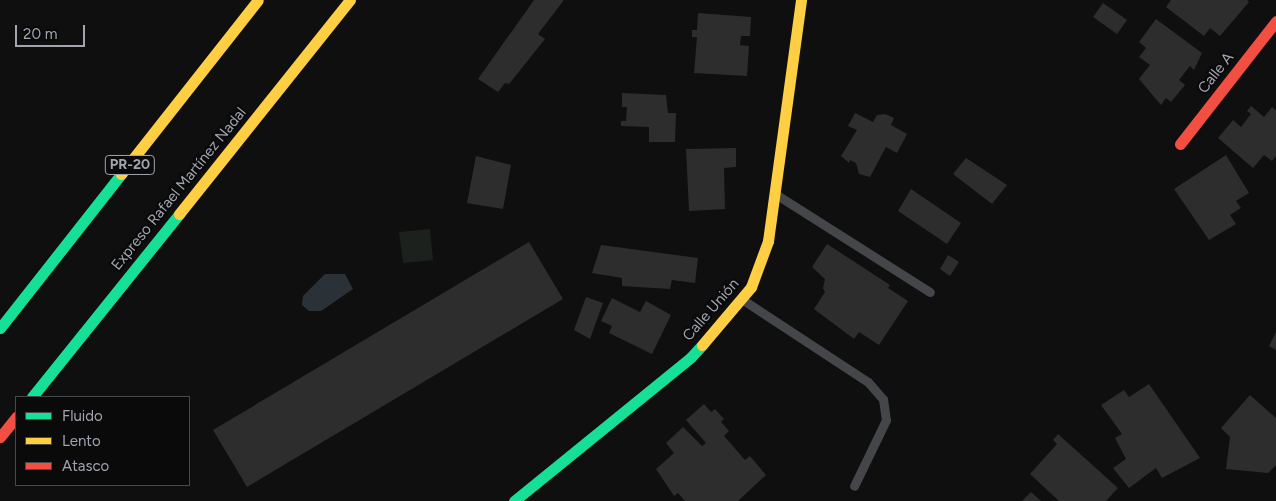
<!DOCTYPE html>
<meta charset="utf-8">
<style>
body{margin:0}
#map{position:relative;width:1276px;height:501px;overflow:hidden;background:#0f0f10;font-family:Figtree,sans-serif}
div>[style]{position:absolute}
.green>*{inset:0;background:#1c211d}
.water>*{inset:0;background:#2b3237}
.building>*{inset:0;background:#2d2d2e}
.lane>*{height:9px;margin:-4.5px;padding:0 4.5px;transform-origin:4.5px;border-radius:4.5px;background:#45464a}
.fast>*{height:11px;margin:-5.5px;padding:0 5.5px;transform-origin:5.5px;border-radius:5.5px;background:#16e098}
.slow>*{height:11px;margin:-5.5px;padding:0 5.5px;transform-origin:5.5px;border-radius:5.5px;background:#ffcf43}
.jam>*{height:11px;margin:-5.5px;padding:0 5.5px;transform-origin:5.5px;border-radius:5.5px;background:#f24e42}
span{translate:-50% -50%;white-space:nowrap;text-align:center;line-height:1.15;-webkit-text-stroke:4.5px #0a0a0b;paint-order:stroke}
.shield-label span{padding:1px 4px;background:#0a0a0b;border:1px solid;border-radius:4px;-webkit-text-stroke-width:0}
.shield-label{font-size:14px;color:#a2a5b0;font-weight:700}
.street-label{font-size:15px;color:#a2a5b0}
.legend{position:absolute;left:15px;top:396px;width:175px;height:90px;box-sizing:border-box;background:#0a0a0b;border:1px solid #47484d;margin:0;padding:6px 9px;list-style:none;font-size:15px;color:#a2a5b0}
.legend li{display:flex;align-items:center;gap:10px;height:25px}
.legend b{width:25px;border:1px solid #47484d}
.scale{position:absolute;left:15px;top:25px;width:70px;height:22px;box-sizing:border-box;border:2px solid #a2a5b0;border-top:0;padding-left:6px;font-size:15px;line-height:18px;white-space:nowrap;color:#a2a5b0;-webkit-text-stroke:4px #0a0a0b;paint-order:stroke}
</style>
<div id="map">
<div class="green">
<div style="clip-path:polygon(430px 229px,433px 260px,403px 263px,399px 232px)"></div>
</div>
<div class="water">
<div style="clip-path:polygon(325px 274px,345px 274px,353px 289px,321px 311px,309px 311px,302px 305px,303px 296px)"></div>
</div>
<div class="building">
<div style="clip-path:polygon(534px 0,564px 0,538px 34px,545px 39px,509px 84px,505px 83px,498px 92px,478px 79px)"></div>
<div style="clip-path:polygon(1171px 0,1247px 0,1249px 2px,1220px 36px,1210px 28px,1204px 36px,1166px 7px)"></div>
<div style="clip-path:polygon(1103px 3px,1127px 20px,1117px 34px,1093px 17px)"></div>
<div style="clip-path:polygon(698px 13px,751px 17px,750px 36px,741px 36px,740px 45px,749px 46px,747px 76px,694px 73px,697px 37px,692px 37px,692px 30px,697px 30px)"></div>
<div style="clip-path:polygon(1156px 19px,1202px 53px,1194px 70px,1190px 66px,1179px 80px,1185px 85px,1171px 102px,1166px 98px,1161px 105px,1139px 79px,1150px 65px,1139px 57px,1146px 48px,1139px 42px)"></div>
<div style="clip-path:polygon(622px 93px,666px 95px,668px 113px,676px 113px,675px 142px,649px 142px,649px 127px,621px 126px,621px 121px,626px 121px,627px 107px,622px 107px)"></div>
<div style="clip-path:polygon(1251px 106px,1264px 117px,1272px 107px,1276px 110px,1276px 156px,1272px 161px,1264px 155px,1253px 168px,1218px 138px,1233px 120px,1241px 127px,1251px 114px,1247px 111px)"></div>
<div style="clip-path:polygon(855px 113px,873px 122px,877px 115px,885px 114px,894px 118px,891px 125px,907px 134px,897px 153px,886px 147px,870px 177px,859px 174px,856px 163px,850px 160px,849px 163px,841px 156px,857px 130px,848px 126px)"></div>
<div style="clip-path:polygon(736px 148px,736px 167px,724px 168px,725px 209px,689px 211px,686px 149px)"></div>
<div style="clip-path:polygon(1226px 155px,1249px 193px,1236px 201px,1241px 208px,1230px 215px,1236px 224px,1209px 240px,1174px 189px)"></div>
<div style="clip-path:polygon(476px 156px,511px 165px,503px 209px,467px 203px)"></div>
<div style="clip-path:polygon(966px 158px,1007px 185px,992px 204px,953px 174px)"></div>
<div style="clip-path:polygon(911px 189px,961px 223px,947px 244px,898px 211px)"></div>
<div style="clip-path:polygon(529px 242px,563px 299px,247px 487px,213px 430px)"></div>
<div style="clip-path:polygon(827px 244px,890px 285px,888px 288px,908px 301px,879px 345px,859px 332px,854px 339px,814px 309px,825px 292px,823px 288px,825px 279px,812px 267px)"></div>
<div style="clip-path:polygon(601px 245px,698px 258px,695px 283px,672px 280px,670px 289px,622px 286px,622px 278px,592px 273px)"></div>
<div style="clip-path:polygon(948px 255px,959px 262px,950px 276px,940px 269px)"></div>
<div style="clip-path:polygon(586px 297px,603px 303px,590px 339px,574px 330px)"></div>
<div style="clip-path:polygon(612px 298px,640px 312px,646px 301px,671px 315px,652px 354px,609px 333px,612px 326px,601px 321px)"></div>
<div style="clip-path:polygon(1276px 332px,1276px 350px,1269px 346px)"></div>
<div style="clip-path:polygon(1149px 384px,1200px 458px,1162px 478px,1156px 468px,1129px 488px,1113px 468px,1126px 459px,1115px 438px,1122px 434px,1101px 405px,1124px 390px,1129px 397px)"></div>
<div style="clip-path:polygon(1250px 395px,1276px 418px,1276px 465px,1268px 473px,1226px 469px,1230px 437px,1221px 428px)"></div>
<div style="clip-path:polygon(704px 404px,711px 412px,715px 409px,724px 419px,721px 422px,729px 431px,724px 436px,745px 460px,750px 456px,766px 475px,738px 501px,685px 501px,678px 493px,674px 496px,656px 469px,674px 453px,666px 443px,683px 427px,702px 446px,706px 443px,686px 420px)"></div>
<div style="clip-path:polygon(1058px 434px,1118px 488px,1106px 501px,1059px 501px,1030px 474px,1057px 444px,1053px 440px)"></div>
<div style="clip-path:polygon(1031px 492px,1041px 501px,1022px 501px)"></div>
</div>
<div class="lane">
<div style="left:777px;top:195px;width:181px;rotate:32.4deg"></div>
<div style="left:743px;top:300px;width:149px;rotate:33.3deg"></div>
<div style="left:868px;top:382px;width:23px;rotate:49deg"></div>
<div style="left:883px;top:399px;width:21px;rotate:82deg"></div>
<div style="left:886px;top:420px;width:73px;rotate:115.9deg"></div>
</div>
<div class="fast">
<div style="left:0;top:328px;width:196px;rotate:-51.8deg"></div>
<div style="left:32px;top:397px;width:235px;rotate:-51.2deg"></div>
<div style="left:514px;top:501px;width:228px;rotate:-39.1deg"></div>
<div style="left:691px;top:357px;width:16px;rotate:-47deg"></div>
</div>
<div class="slow">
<div style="left:121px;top:174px;width:221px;rotate:-51.8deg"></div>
<div style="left:179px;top:214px;width:274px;rotate:-51.4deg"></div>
<div style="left:702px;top:345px;width:76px;rotate:-49.8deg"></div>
<div style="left:751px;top:287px;width:49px;rotate:-69.7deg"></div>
<div style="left:768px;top:241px;width:243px;rotate:-82.2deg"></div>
</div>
<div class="jam">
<div style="left:1180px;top:144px;width:156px;rotate:-52deg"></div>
<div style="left:0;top:437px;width:26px;rotate:-51deg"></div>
</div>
<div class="shield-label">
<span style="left:130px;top:165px">PR-20</span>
</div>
<div class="street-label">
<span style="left:1216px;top:73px;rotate:-52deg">Calle A</span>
<span style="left:179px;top:189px;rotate:-51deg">Expreso Rafael Martínez Nadal</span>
<span style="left:711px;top:310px;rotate:-49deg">Calle Unión</span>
</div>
<ul class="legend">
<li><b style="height:6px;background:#16e098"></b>Fluido</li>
<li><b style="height:6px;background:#ffcf43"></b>Lento</li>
<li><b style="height:6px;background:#f24e42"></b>Atasco</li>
</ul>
<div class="scale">20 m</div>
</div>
